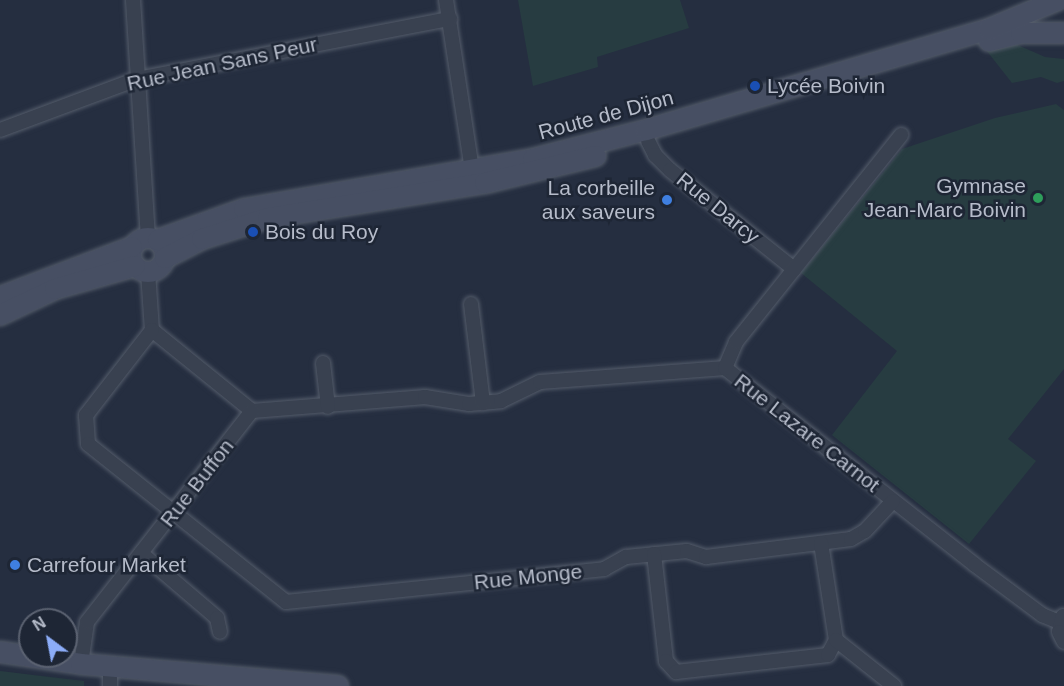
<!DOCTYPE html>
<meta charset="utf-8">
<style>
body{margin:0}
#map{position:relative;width:1064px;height:686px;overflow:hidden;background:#252e40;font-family:Helvetica,sans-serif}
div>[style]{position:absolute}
.green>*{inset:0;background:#273c41}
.roads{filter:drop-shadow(0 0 2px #545c6a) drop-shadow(0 0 2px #545c6a)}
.street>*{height:14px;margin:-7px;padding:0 7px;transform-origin:7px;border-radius:7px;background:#394150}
.secondary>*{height:20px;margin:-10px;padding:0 10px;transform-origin:10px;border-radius:10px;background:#474f63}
.secondary>.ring{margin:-10px;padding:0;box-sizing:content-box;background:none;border:20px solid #474f63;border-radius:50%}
.dots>*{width:16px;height:16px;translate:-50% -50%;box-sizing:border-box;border:3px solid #1e2635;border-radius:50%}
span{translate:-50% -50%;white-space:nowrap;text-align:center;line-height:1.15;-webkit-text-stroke:5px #1e2635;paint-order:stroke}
.street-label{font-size:21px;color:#b6bcca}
.poi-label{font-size:21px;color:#b6bcca}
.left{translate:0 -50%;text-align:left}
.right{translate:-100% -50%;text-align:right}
.north{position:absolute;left:18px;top:608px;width:60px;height:60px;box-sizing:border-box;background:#1e2635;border:2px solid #5b6271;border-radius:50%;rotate:328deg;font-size:16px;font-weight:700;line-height:24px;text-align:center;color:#b6bcca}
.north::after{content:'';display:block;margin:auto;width:21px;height:27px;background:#8cadf9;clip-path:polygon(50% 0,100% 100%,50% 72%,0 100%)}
</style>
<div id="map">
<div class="green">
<div style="clip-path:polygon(518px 0,680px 0,689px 28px,597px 57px,598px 67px,533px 86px)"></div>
<div style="clip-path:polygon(1013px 43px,1045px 57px,1064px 59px,1064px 81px,1057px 83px,1041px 77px,1012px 83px,986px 50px)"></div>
<div style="clip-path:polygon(1056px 104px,1064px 110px,1064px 369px,1008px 439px,1036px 461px,969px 544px,832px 435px,897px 351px,801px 273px,902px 149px,995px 118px)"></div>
<div style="clip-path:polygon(0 671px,84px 681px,84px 686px,0 686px)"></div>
</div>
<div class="roads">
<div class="street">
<div style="left:133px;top:0;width:237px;rotate:86.4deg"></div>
<div style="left:446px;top:0;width:171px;rotate:81.3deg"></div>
<div style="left:472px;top:169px;width:7px;rotate:135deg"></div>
<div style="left:0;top:130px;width:146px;rotate:-20.4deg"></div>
<div style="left:137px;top:79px;width:319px;rotate:-10.9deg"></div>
<div style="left:648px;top:141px;width:16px;rotate:63deg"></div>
<div style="left:655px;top:155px;width:21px;rotate:45deg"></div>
<div style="left:670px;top:170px;width:159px;rotate:38.6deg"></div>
<div style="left:148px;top:272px;width:58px;rotate:86.1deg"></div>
<div style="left:152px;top:330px;width:129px;rotate:39deg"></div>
<div style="left:252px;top:411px;width:174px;rotate:-4.6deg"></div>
<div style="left:425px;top:397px;width:45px;rotate:9deg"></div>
<div style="left:469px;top:404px;width:32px;rotate:-5deg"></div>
<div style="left:501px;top:401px;width:43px;rotate:-26deg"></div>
<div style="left:540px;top:382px;width:186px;rotate:-4.3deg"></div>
<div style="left:725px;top:368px;width:318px;rotate:38.2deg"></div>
<div style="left:975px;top:565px;width:84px;rotate:36.7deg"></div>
<div style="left:1042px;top:615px;width:18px;rotate:22deg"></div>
<div style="left:471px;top:304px;width:100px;rotate:83.1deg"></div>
<div style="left:152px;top:330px;width:108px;rotate:127.8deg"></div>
<div style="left:86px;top:415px;width:29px;rotate:86deg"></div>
<div style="left:88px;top:444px;width:253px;rotate:38.6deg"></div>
<div style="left:286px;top:602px;width:320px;rotate:-5.9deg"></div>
<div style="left:604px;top:569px;width:25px;rotate:-29deg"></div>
<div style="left:626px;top:557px;width:61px;rotate:-5.6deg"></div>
<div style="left:687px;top:551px;width:20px;rotate:18deg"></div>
<div style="left:706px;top:557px;width:146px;rotate:-7.1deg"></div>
<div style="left:851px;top:539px;width:16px;rotate:-30deg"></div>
<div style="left:865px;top:531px;width:41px;rotate:-47deg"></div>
<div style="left:323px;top:363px;width:44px;rotate:83.5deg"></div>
<div style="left:725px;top:368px;width:28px;rotate:-67deg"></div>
<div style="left:736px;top:342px;width:265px;rotate:-51.4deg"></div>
<div style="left:141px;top:553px;width:100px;rotate:40.5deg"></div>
<div style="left:217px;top:618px;width:14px;rotate:78deg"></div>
<div style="left:654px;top:554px;width:108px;rotate:83.6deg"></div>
<div style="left:666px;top:661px;width:15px;rotate:48deg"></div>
<div style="left:676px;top:672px;width:153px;rotate:-6.4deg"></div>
<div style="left:828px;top:655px;width:17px;rotate:-62deg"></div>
<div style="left:836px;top:640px;width:98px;rotate:-98.8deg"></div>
<div style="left:1063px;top:616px;width:16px;rotate:104deg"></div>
<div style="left:1059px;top:632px;width:11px;rotate:63deg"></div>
<div style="left:836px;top:640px;width:74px;rotate:38.4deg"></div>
<div style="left:81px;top:664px;width:42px;rotate:-81.9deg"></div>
<div style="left:87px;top:622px;width:268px;rotate:-52deg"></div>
<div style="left:110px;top:686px;width:20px;rotate:-90deg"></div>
</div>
<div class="secondary">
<div style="left:989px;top:41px;width:33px;rotate:-14deg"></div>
<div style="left:1021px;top:33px;width:43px"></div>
<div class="ring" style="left:131px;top:238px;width:14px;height:14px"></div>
<div style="left:158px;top:240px;width:91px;rotate:-19.8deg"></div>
<div style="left:244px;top:209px;width:293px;rotate:-9.8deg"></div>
<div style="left:533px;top:159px;width:117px;rotate:-14.4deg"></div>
<div style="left:646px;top:130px;width:358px;rotate:-16.4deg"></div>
<div style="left:989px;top:29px;width:75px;rotate:-22.8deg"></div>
<div style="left:165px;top:258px;width:42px;rotate:-27.2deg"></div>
<div style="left:202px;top:239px;width:69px;rotate:-17.7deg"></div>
<div style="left:268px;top:218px;width:220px;rotate:-9.2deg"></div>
<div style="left:485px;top:183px;width:114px;rotate:-13.7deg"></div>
<div style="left:0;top:297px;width:141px;rotate:-20.7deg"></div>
<div style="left:0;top:315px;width:61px;rotate:-25.3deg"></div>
<div style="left:55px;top:289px;width:83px;rotate:-16deg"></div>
<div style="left:0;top:652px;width:82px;rotate:8.4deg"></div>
<div style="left:81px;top:664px;width:258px;rotate:4.9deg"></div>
</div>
</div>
<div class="dots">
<div style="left:755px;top:86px;background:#1a4fb4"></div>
<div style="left:1038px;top:198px;background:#2e9e5b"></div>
<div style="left:667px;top:200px;background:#3f7fe0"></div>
<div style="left:253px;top:232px;background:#1a4fb4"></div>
<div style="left:15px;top:565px;background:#3f7fe0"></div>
</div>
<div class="street-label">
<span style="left:222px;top:64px;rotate:-12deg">Rue Jean Sans Peur</span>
<span style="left:606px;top:115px;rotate:-15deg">Route de Dijon</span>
<span style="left:718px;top:208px;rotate:39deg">Rue Darcy</span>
<span style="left:807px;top:433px;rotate:38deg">Rue Lazare Carnot</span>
<span style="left:197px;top:483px;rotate:-52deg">Rue Buffon</span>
<span style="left:528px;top:577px;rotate:-6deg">Rue Monge</span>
</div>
<div class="poi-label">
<span class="left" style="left:767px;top:86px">Lycée Boivin</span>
<span class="right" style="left:1026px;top:198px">Gymnase<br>Jean-Marc Boivin</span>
<span class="right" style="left:655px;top:200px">La corbeille<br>aux saveurs</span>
<span class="left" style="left:265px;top:232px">Bois du Roy</span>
<span class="left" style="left:27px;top:565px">Carrefour Market</span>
</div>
<div class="north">N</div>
</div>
